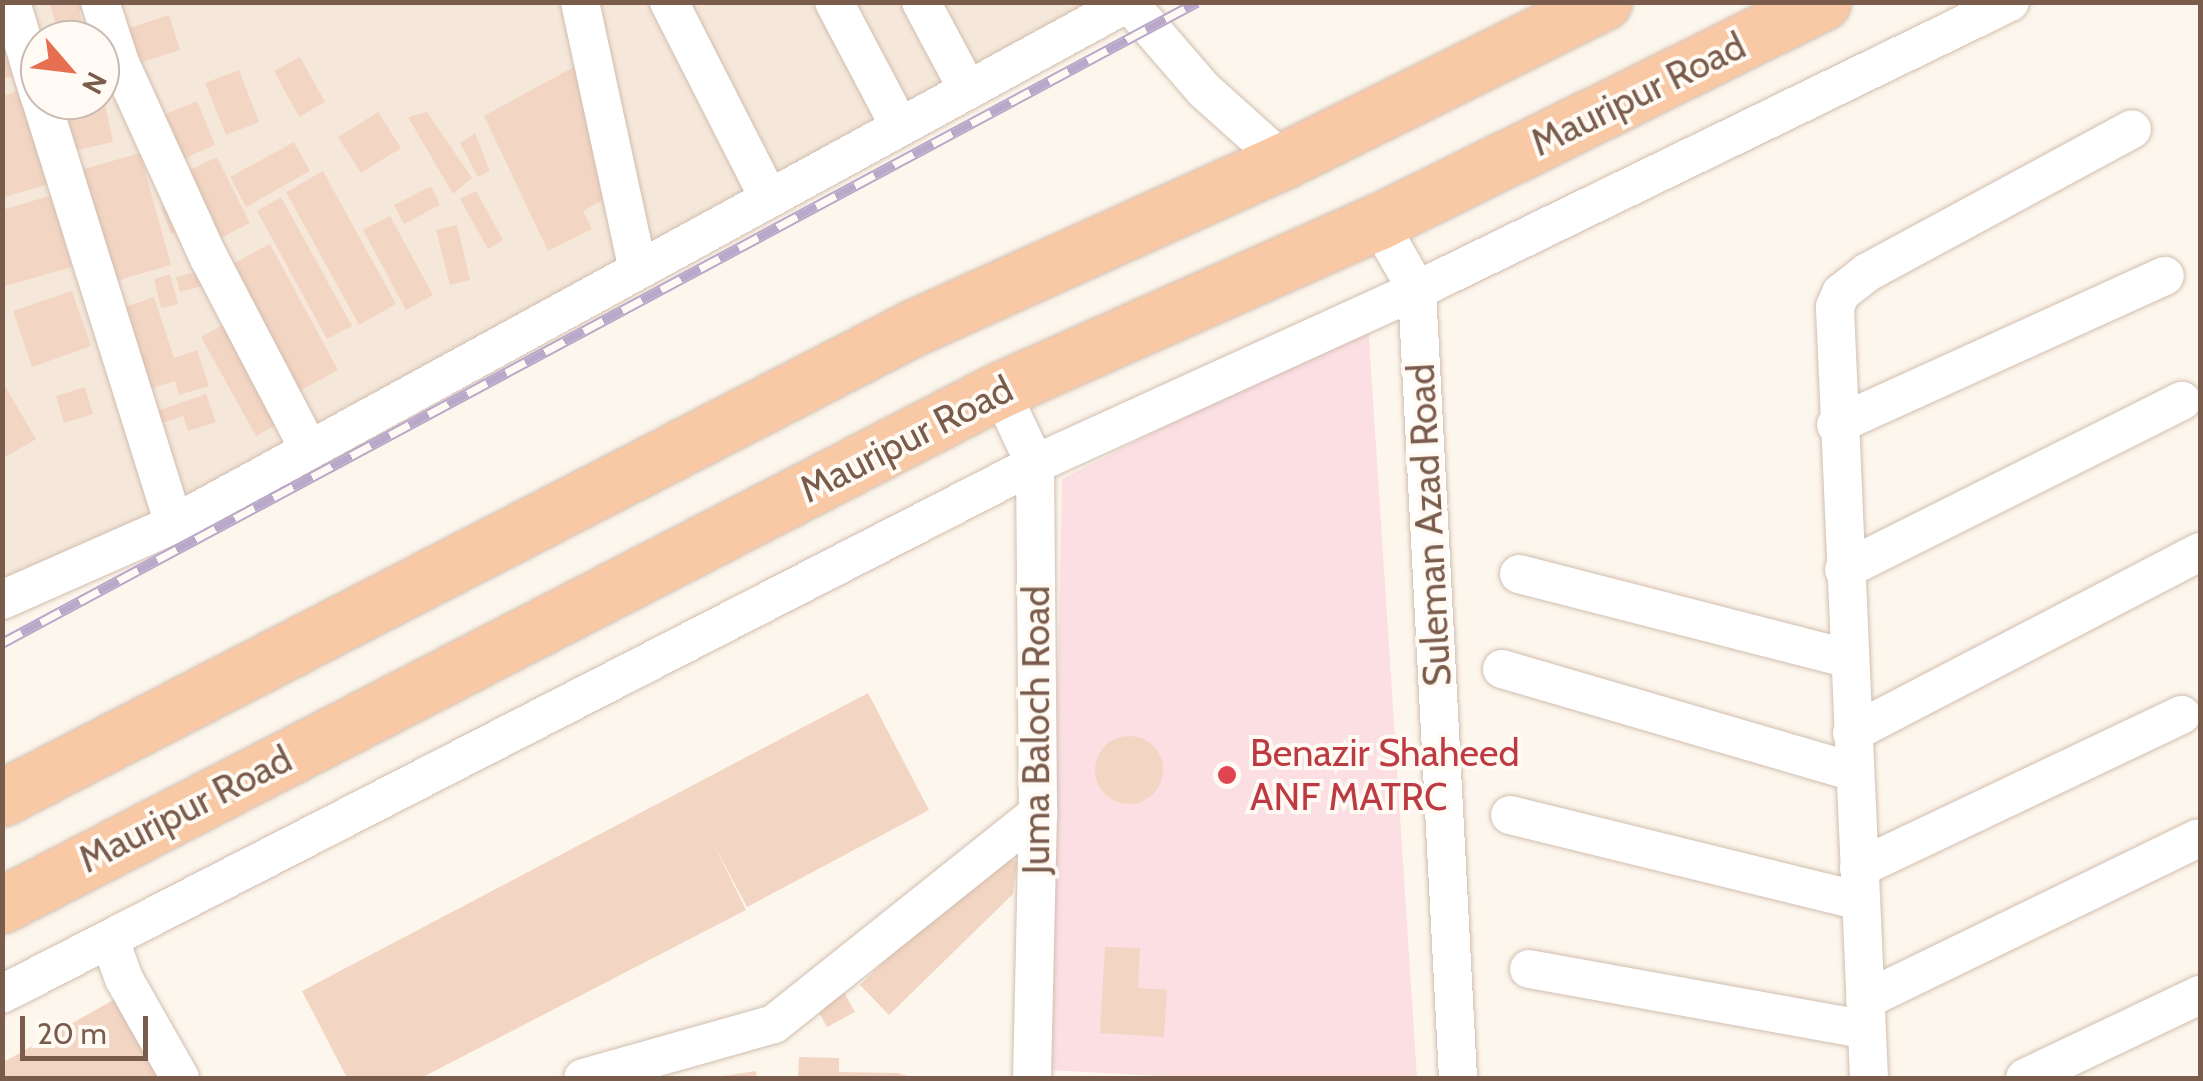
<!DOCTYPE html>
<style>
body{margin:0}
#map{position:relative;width:2203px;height:1081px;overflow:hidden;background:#fdf6ec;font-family:Cabin,sans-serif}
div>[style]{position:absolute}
.residential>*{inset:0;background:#f5e8da}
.medical>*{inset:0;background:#fbdfe3}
.building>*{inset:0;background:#f3d5c3}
.round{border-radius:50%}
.roads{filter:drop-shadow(0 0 2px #d1beb0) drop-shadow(0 0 2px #d1beb0)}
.minor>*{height:38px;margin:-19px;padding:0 19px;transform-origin:19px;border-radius:19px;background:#fff}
.trunk>*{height:55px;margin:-27.5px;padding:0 27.5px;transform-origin:27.5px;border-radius:27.5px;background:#f9c8a4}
.rail>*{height:11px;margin-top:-5.5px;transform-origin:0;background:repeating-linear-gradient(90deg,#fffaf3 0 22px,#b9a8c9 0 44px);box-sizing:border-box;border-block:2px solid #b9a8c9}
.dots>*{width:28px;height:28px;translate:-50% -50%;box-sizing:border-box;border:5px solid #fffaf3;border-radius:50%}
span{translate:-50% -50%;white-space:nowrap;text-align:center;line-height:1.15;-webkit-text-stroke:8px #fffaf3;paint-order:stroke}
.street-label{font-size:38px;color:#7a5c4d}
.health-label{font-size:38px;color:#be3a42}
.left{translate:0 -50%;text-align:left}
.frame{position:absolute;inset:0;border:5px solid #7a5c4d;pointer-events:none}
.north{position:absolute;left:20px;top:20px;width:100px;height:100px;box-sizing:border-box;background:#fffaf3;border:2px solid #cabbb1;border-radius:50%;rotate:118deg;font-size:28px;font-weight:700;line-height:40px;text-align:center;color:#7a5c4d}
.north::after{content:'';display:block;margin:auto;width:35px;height:45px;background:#e76f51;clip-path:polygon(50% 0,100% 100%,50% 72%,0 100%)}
.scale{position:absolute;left:20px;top:1016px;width:128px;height:45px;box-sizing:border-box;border:5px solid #7a5c4d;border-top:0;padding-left:12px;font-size:30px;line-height:35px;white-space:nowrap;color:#7a5c4d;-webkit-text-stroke:8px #fffaf3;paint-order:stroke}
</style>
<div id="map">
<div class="residential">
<div style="clip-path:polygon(evenodd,3px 3px,1163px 3px,508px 357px,3px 618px,3px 3px,40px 40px,100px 40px,100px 100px,40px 100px,40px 40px)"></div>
</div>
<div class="medical">
<div style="clip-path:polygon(1368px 323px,1417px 1078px,1197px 1078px,1050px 1070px,1062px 479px)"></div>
</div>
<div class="building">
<div style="clip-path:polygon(50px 2px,93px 2px,94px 7px,79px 11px,84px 31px,59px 38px)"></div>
<div style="clip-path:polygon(169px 15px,180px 50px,131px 66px,120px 31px)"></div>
<div style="clip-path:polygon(2px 31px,30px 75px,2px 78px)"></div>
<div style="clip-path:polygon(300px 57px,325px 102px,299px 117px,274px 71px)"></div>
<div style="clip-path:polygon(579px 64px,611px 195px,583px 211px,592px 229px,548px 251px,484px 116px)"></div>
<div style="clip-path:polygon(239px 70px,259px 122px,226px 135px,205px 83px)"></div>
<div style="clip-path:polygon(29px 88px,58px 181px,2px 198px,2px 96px)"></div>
<div style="clip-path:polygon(102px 89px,113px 142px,69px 152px,58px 100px,100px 100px)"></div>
<div style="clip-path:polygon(197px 101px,215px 145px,181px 160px,162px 116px)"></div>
<div style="clip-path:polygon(378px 112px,401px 148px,361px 173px,338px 137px)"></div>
<div style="clip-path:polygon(427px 112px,472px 178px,453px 194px,408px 117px)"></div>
<div style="clip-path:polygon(475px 133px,490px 171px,478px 177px,460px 143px)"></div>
<div style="clip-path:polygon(294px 142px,310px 171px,246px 207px,230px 177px)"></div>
<div style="clip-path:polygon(140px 153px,171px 265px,109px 283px,77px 171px)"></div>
<div style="clip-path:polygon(217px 157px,250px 223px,209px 244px,176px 177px)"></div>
<div style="clip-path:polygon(323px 171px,396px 304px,359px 325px,286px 192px)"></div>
<div style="clip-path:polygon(431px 186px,440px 205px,404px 224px,394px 205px)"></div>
<div style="clip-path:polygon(476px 191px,503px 240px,488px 249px,460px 199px)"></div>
<div style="clip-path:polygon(52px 195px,72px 267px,2px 287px,2px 210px)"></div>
<div style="clip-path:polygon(281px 197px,352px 326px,327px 339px,257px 211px)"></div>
<div style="clip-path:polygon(175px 202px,186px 228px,171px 234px,161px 207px)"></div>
<div style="clip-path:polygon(390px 216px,433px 295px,406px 310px,363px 230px)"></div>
<div style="clip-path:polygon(457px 225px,470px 280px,450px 285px,436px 230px)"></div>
<div style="clip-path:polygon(270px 244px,338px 370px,290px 396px,221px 270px)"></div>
<div style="clip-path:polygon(199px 271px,202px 286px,180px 292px,176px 277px)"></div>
<div style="clip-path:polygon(170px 274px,178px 304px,161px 308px,154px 279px)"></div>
<div style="clip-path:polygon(72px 291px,91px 346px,32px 367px,13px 311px)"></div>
<div style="clip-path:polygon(154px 297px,174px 358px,197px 350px,209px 386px,179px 395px,175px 381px,140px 392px,120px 309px)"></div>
<div style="clip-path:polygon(228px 322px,282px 422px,256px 436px,201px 337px)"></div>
<div style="clip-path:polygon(2px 381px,36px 439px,2px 459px)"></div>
<div style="clip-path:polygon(85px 387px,93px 414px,64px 423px,56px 396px)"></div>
<div style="clip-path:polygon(206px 394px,216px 422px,188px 431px,183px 416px,150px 427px,146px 415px)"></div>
<div style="clip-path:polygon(868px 693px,929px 810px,747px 907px,713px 843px,746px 910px,421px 1078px,347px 1078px,302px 991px)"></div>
<div class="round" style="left:1095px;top:736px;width:68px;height:68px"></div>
<div style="clip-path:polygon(997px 853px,1017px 862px,1013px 894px,889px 1015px,860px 985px)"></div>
<div style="clip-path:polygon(1105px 947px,1140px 948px,1138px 988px,1167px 990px,1164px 1037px,1100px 1033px)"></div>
<div style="clip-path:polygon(841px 987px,855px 1012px,827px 1027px,813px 1002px)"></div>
<div style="clip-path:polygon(122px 995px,168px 1078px,2px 1078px,2px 1063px)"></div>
<div style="clip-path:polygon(799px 1057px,839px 1058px,839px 1072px,898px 1073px,915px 1078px,798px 1078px)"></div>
<div style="clip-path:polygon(756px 1071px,757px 1078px,724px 1078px,723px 1076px)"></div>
</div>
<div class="roads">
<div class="minor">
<div style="left:11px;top:2px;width:100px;rotate:73.2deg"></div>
<div style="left:100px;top:2px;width:64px;rotate:71.8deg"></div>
<div style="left:120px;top:63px;width:214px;rotate:65.5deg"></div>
<div style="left:209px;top:258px;width:216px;rotate:62.4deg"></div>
<div style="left:580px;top:2px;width:274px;rotate:77.8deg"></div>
<div style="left:669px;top:2px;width:220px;rotate:63deg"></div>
<div style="left:834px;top:2px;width:141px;rotate:62.2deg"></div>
<div style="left:921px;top:2px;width:100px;rotate:61.9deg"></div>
<div style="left:1128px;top:2px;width:116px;rotate:49.2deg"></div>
<div style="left:1204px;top:90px;width:106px;rotate:41.9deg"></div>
<div style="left:41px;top:100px;width:444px;rotate:72.6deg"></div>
<div style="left:1378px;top:222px;width:78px;rotate:60.2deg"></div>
<div style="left:1417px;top:290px;width:789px;rotate:87.02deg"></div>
<div style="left:1000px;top:390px;width:82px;rotate:64.7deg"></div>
<div style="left:1035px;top:464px;width:349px;rotate:89.5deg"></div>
<div style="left:1038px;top:813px;width:265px;rotate:91.3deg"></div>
<div style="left:1836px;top:425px;width:361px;rotate:-24.4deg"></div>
<div style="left:1844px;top:570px;width:378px;rotate:-26.6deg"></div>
<div style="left:1519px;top:574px;width:341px;rotate:14.4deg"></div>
<div style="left:2px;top:600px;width:188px;rotate:-23.8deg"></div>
<div style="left:174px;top:524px;width:1088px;rotate:-28.66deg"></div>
<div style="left:1502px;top:669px;width:367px;rotate:16.3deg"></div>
<div style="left:1852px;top:733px;width:392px;rotate:-27.5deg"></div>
<div style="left:1510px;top:815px;width:360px;rotate:13.8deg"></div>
<div style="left:1859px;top:868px;width:357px;rotate:-25.4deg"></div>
<div style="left:110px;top:940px;width:41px;rotate:70.3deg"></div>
<div style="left:124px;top:979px;width:114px;rotate:60.5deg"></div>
<div style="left:1529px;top:969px;width:343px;rotate:10.2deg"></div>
<div style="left:2px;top:994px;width:1161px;rotate:-27.16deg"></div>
<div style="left:1035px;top:464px;width:420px;rotate:-24.5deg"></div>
<div style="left:1417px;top:290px;width:659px;rotate:-25.9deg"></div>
<div style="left:1865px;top:1000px;width:369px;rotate:-25.9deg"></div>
<div style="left:583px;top:1078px;width:198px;rotate:-15.8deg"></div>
<div style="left:774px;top:1024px;width:338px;rotate:-38.6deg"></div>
<div style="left:1869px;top:1078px;width:772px;rotate:-92.53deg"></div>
<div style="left:1835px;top:307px;width:15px;rotate:-67deg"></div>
<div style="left:1841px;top:293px;width:34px;rotate:-38deg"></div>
<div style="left:1868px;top:272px;width:300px;rotate:-28.4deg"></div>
<div style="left:2025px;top:1078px;width:194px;rotate:-25.4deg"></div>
</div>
<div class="trunk">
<div style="left:2px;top:798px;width:1027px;rotate:-27.29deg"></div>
<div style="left:915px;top:327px;width:404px;rotate:-24.3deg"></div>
<div style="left:1283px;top:161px;width:358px;rotate:-26.4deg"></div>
<div style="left:2px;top:905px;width:1123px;rotate:-27.3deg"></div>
<div style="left:1000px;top:390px;width:414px;rotate:-24deg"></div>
<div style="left:1378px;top:222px;width:496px;rotate:-26.3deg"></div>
</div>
</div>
<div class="rail">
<div style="left:2px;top:643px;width:1356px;rotate:-28.21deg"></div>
</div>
<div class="dots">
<div style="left:1227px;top:775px;background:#e0444e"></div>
</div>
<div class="street-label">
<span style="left:1638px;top:94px;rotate:-26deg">Mauripur Road</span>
<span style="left:906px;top:439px;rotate:-27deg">Mauripur Road</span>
<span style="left:1429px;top:525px;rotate:-93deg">Suleman Azad Road</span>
<span style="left:1036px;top:730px;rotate:-90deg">Juma Baloch Road</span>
<span style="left:185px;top:809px;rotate:-27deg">Mauripur Road</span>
</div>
<div class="health-label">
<span class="left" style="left:1250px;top:775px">Benazir Shaheed<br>ANF MATRC</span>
</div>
<div class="frame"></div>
<div class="north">N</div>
<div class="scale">20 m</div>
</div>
